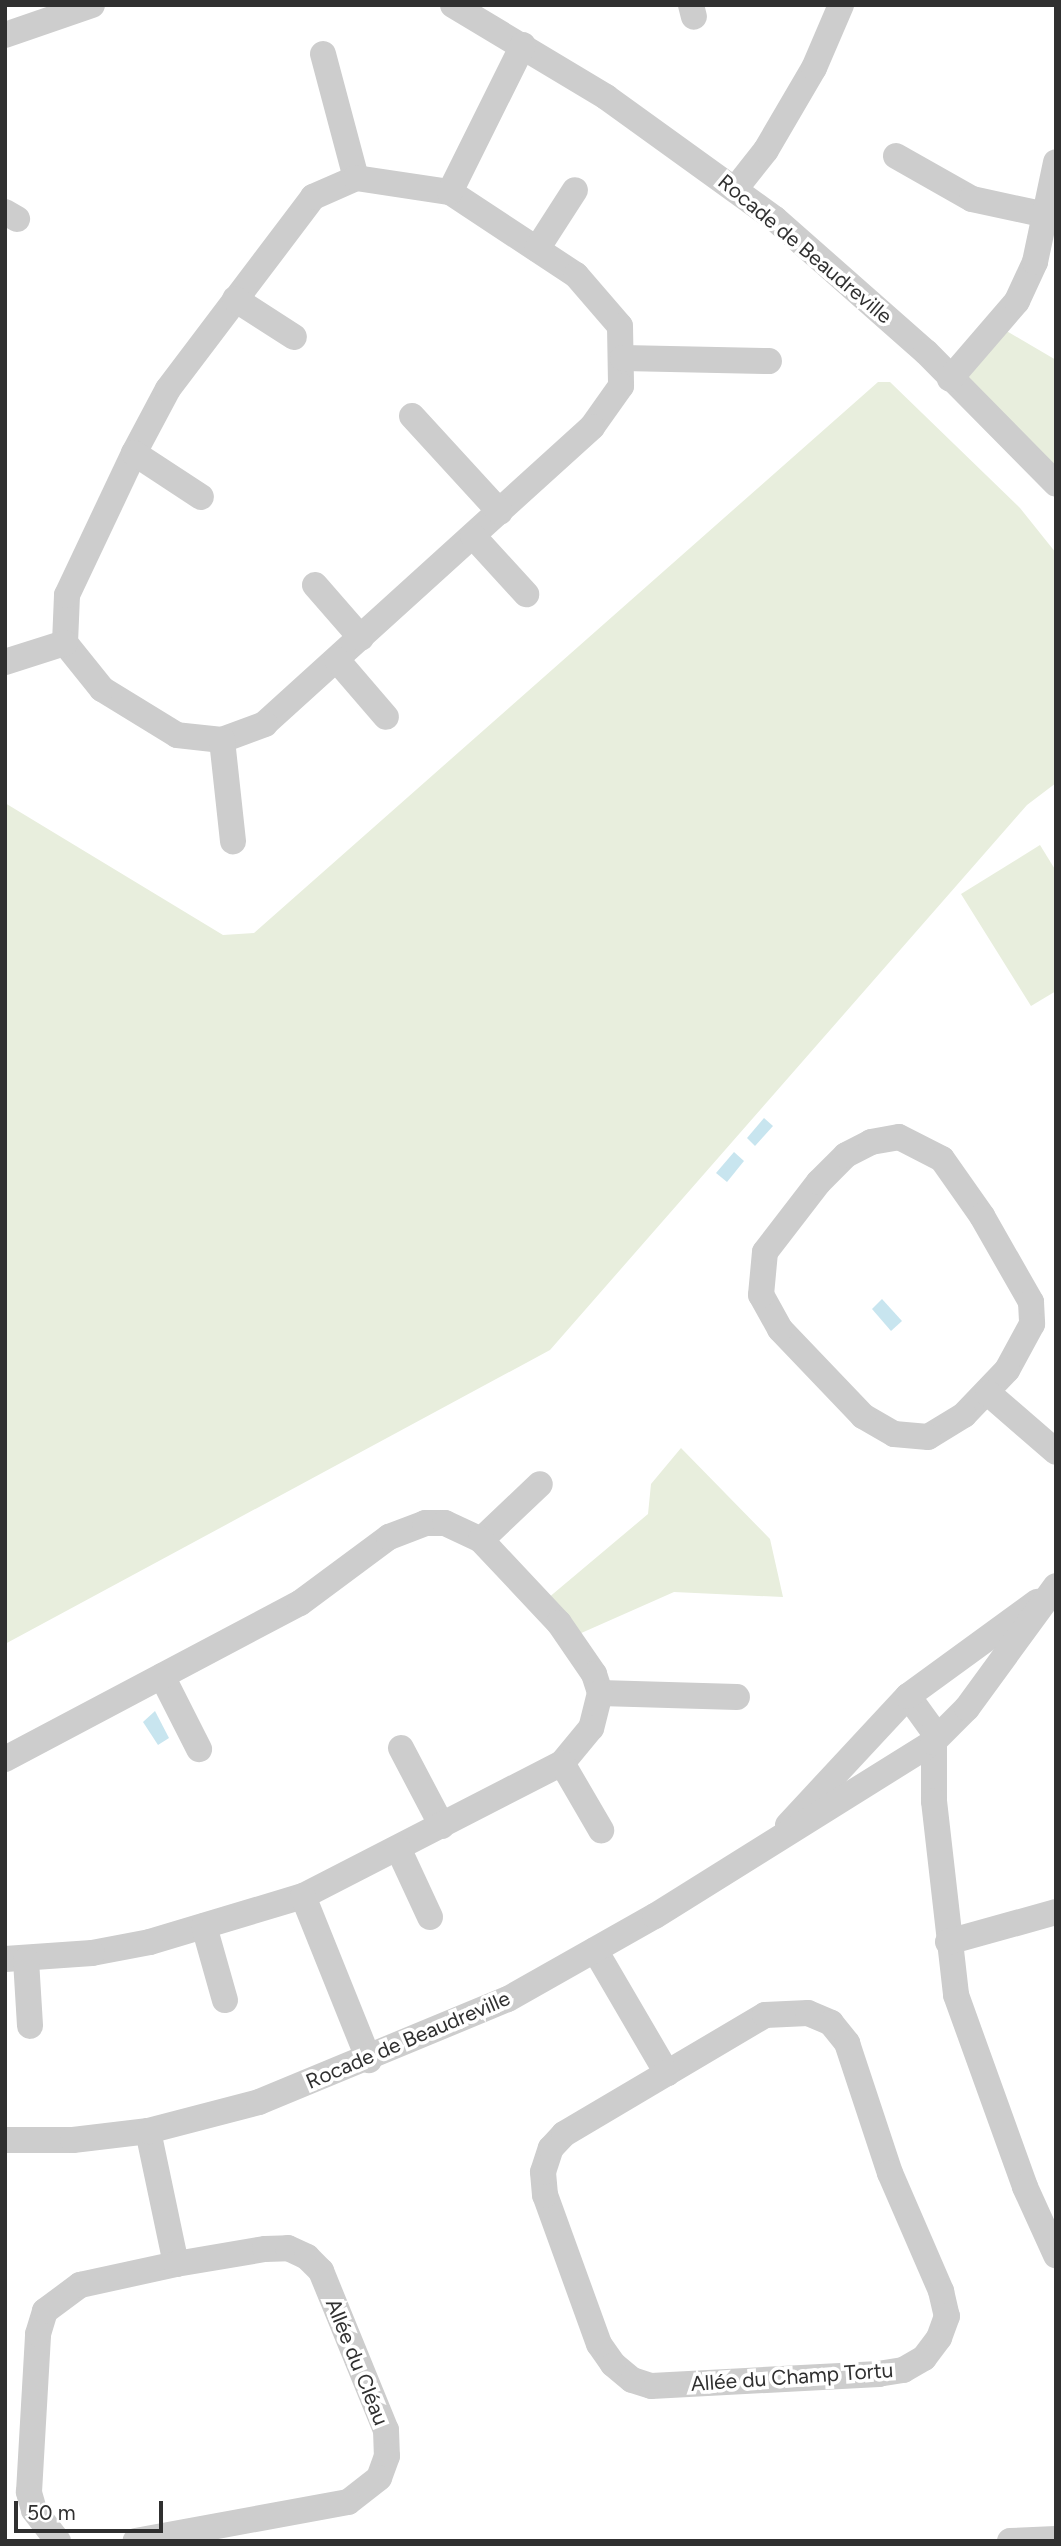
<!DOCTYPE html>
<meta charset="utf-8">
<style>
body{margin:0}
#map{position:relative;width:1061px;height:2546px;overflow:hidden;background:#fff;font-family:Figtree,sans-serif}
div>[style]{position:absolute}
.green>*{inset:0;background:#e8eedd}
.water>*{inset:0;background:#c8e5ef}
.minor>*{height:26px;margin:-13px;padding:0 13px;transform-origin:13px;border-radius:13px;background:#cdcdcd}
span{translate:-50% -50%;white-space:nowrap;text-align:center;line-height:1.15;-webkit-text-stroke:7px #fff;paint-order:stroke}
.street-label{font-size:21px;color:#303030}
.frame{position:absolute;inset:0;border:7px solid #303030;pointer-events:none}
.scale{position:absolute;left:14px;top:2501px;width:149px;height:32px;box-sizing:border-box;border:4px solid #303030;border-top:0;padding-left:9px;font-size:21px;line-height:24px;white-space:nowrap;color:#303030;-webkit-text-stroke:5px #fff;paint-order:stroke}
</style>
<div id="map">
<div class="green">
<div style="clip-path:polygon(998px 326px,1056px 360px,1056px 499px,950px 379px)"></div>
<div style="clip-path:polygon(878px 382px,890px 382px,1020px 508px,1056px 553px,1056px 783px,1027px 805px,550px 1350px,5px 1644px,5px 803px,223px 935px,254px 933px)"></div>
<div style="clip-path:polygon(1040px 845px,1056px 871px,1056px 991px,1031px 1006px,961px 894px)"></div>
<div style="clip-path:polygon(681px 1448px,770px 1539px,783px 1597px,674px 1592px,570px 1638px,541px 1604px,648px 1514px,651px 1484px)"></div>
</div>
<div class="water">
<div style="clip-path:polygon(764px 1118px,773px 1126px,755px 1146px,747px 1138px)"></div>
<div style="clip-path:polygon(734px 1152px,744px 1161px,727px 1182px,716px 1173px)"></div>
<div style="clip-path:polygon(882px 1299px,902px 1321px,891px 1331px,872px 1309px)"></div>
<div style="clip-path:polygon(155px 1711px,169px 1738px,158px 1745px,143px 1722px)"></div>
</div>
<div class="minor">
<div style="left:453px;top:5px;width:179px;rotate:31deg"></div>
<div style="left:606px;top:97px;width:208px;rotate:35.8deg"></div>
<div style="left:775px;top:219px;width:201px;rotate:41.4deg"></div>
<div style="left:926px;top:352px;width:185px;rotate:45.4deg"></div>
<div style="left:691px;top:5px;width:12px;rotate:76deg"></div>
<div style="left:5px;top:35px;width:92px;rotate:-19deg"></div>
<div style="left:323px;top:54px;width:128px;rotate:75.1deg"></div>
<div style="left:896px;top:156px;width:87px;rotate:29.5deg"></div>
<div style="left:972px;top:199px;width:76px;rotate:12.2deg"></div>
<div style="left:736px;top:188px;width:48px;rotate:-51.7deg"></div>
<div style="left:766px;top:150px;width:95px;rotate:-59.7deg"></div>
<div style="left:814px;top:68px;width:69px;rotate:-66.8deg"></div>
<div style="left:450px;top:192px;width:151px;rotate:33.4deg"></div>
<div style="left:576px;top:275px;width:67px;rotate:49.2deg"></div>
<div style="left:620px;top:326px;width:60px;rotate:89deg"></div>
<div style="left:621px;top:386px;width:50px;rotate:125.3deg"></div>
<div style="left:592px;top:427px;width:442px;rotate:137.8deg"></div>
<div style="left:265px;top:724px;width:46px;rotate:159.6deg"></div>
<div style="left:222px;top:740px;width:45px;rotate:-173.7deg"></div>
<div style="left:177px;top:735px;width:88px;rotate:-148.5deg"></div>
<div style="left:102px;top:689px;width:59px;rotate:-128.8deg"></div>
<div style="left:65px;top:643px;width:48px;rotate:-87.6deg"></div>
<div style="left:67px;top:595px;width:157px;rotate:-64.7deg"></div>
<div style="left:134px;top:453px;width:72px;rotate:-62deg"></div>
<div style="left:168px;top:389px;width:241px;rotate:-52.9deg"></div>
<div style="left:313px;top:197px;width:47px;rotate:-23.8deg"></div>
<div style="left:356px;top:178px;width:95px;rotate:8.5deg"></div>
<div style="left:450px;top:192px;width:164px;rotate:-63.6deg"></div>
<div style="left:5px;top:212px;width:14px;rotate:30deg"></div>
<div style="left:537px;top:249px;width:70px;rotate:-57.2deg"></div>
<div style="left:235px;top:299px;width:70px;rotate:32.8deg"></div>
<div style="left:623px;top:358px;width:146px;rotate:1.2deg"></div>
<div style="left:950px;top:379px;width:103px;rotate:-49.3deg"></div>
<div style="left:1017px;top:301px;width:43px;rotate:-65.2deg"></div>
<div style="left:1035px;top:262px;width:102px;rotate:-78.1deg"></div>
<div style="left:412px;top:416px;width:130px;rotate:47.5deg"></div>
<div style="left:134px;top:453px;width:80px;rotate:33.3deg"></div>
<div style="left:473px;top:536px;width:79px;rotate:47.6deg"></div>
<div style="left:315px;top:585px;width:70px;rotate:49deg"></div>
<div style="left:337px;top:660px;width:75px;rotate:49.3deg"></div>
<div style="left:5px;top:662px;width:63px;rotate:-17.6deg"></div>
<div style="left:222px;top:740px;width:102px;rotate:83.8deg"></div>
<div style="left:899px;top:1137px;width:48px;rotate:27.1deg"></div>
<div style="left:942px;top:1159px;width:70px;rotate:54.9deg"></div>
<div style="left:982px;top:1216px;width:99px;rotate:60.3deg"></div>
<div style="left:1031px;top:1302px;width:22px;rotate:87deg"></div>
<div style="left:1032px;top:1324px;width:52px;rotate:118.5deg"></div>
<div style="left:1007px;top:1370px;width:62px;rotate:133.7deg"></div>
<div style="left:964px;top:1415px;width:42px;rotate:148.6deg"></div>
<div style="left:928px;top:1437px;width:34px;rotate:-175deg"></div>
<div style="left:894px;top:1434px;width:36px;rotate:-150deg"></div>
<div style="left:863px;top:1416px;width:120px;rotate:-133.7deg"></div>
<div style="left:780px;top:1329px;width:39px;rotate:-119deg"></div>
<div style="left:761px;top:1295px;width:43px;rotate:-84.7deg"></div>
<div style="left:765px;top:1252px;width:88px;rotate:-52.4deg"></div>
<div style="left:819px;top:1182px;width:38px;rotate:-45deg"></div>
<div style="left:846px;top:1155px;width:28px;rotate:-27deg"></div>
<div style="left:871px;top:1142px;width:28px;rotate:-10deg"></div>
<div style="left:988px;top:1393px;width:90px;rotate:40.9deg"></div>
<div style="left:481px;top:1540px;width:81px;rotate:-43.5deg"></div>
<div style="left:162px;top:1676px;width:82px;rotate:63.1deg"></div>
<div style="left:600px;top:1693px;width:137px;rotate:1.7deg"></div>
<div style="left:908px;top:1696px;width:44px;rotate:54.2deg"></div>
<div style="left:934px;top:1732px;width:69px;rotate:90deg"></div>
<div style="left:934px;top:1801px;width:195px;rotate:83.5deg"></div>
<div style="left:956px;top:1995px;width:204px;rotate:70.2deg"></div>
<div style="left:1025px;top:2187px;width:75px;rotate:65.5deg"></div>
<div style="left:401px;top:1748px;width:88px;rotate:62.3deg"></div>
<div style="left:5px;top:1759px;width:334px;rotate:-27.9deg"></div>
<div style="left:300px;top:1603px;width:111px;rotate:-36.6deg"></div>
<div style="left:389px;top:1537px;width:39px;rotate:-21deg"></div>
<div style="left:425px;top:1523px;width:20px"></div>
<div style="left:445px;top:1523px;width:40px;rotate:25deg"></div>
<div style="left:481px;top:1540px;width:114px;rotate:46.8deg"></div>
<div style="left:559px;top:1623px;width:62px;rotate:55.5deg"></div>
<div style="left:594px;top:1674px;width:20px;rotate:72deg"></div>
<div style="left:600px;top:1693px;width:36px;rotate:104deg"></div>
<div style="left:591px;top:1728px;width:45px;rotate:129.6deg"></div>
<div style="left:562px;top:1763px;width:291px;rotate:152.8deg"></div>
<div style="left:303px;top:1896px;width:160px;rotate:163.3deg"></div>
<div style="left:150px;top:1942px;width:59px;rotate:169.3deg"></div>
<div style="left:92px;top:1953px;width:87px;rotate:176.1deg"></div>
<div style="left:562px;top:1763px;width:78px;rotate:59.8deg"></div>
<div style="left:788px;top:1825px;width:176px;rotate:-47.1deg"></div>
<div style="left:908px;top:1696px;width:160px;rotate:-36.1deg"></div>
<div style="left:398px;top:1848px;width:76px;rotate:65.1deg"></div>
<div style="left:303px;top:1896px;width:177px;rotate:68.1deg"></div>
<div style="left:204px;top:1926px;width:77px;rotate:74.2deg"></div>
<div style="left:948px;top:1942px;width:112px;rotate:-15.5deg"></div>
<div style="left:595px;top:1950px;width:143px;rotate:59.7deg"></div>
<div style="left:667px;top:2073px;width:114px;rotate:-30.6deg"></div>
<div style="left:765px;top:2015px;width:43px;rotate:-2.7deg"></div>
<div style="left:808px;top:2013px;width:25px;rotate:23deg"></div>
<div style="left:831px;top:2023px;width:26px;rotate:51deg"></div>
<div style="left:847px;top:2043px;width:137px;rotate:71.7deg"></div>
<div style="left:890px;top:2173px;width:129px;rotate:66.6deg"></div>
<div style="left:941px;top:2291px;width:26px;rotate:77deg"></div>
<div style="left:947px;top:2316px;width:23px;rotate:110deg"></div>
<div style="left:939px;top:2338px;width:25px;rotate:127deg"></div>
<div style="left:924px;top:2358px;width:24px;rotate:150deg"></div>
<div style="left:903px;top:2370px;width:24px;rotate:171deg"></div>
<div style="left:879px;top:2374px;width:228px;rotate:177deg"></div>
<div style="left:651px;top:2386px;width:20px;rotate:-162deg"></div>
<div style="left:632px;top:2380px;width:25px;rotate:-140deg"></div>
<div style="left:613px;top:2364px;width:24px;rotate:-125deg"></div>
<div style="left:599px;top:2344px;width:158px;rotate:-109.9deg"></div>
<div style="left:545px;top:2195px;width:23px;rotate:-95deg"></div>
<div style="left:543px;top:2172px;width:25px;rotate:-72deg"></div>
<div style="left:551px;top:2148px;width:19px;rotate:-47deg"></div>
<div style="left:564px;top:2134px;width:120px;rotate:-30.6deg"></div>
<div style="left:26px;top:1960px;width:66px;rotate:86.5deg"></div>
<div style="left:148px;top:2131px;width:136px;rotate:78.1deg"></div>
<div style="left:5px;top:2140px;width:68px"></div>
<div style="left:73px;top:2140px;width:76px;rotate:-6.8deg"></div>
<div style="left:148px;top:2131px;width:115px;rotate:-14.6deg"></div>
<div style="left:259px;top:2102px;width:269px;rotate:-22.5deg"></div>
<div style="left:508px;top:1999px;width:169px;rotate:-29.5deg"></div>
<div style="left:655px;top:1916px;width:328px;rotate:-32deg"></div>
<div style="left:933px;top:1742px;width:48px;rotate:-45deg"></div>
<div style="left:967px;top:1708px;width:151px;rotate:-53.9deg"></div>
<div style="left:58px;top:2541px;width:39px;rotate:-128deg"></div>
<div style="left:34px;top:2510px;width:19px;rotate:-106deg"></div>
<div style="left:29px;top:2492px;width:158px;rotate:-86.7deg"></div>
<div style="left:38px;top:2334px;width:24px;rotate:-73deg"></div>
<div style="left:45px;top:2311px;width:44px;rotate:-36.6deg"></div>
<div style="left:80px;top:2285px;width:98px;rotate:-12.3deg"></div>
<div style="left:176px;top:2264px;width:90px;rotate:-9.6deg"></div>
<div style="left:265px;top:2249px;width:23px;rotate:-2deg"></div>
<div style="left:288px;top:2248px;width:21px;rotate:25deg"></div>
<div style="left:307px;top:2257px;width:20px;rotate:45deg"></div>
<div style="left:321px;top:2271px;width:172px;rotate:67.8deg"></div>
<div style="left:386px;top:2430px;width:26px;rotate:88deg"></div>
<div style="left:387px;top:2456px;width:23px;rotate:110deg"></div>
<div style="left:379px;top:2478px;width:39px;rotate:142deg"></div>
<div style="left:348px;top:2502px;width:216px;rotate:169.6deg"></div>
<div style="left:1010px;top:2541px;width:46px;rotate:-2.5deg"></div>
</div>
<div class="street-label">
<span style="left:805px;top:249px;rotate:40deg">Rocade de Beaudreville</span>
<span style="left:408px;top:2040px;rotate:-23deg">Rocade de Beaudreville</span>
<span style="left:357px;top:2362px;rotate:68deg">Allée du Cléau</span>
<span style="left:792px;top:2377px;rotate:-4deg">Allée du Champ Tortu</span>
</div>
<div class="frame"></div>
<div class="scale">50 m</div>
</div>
